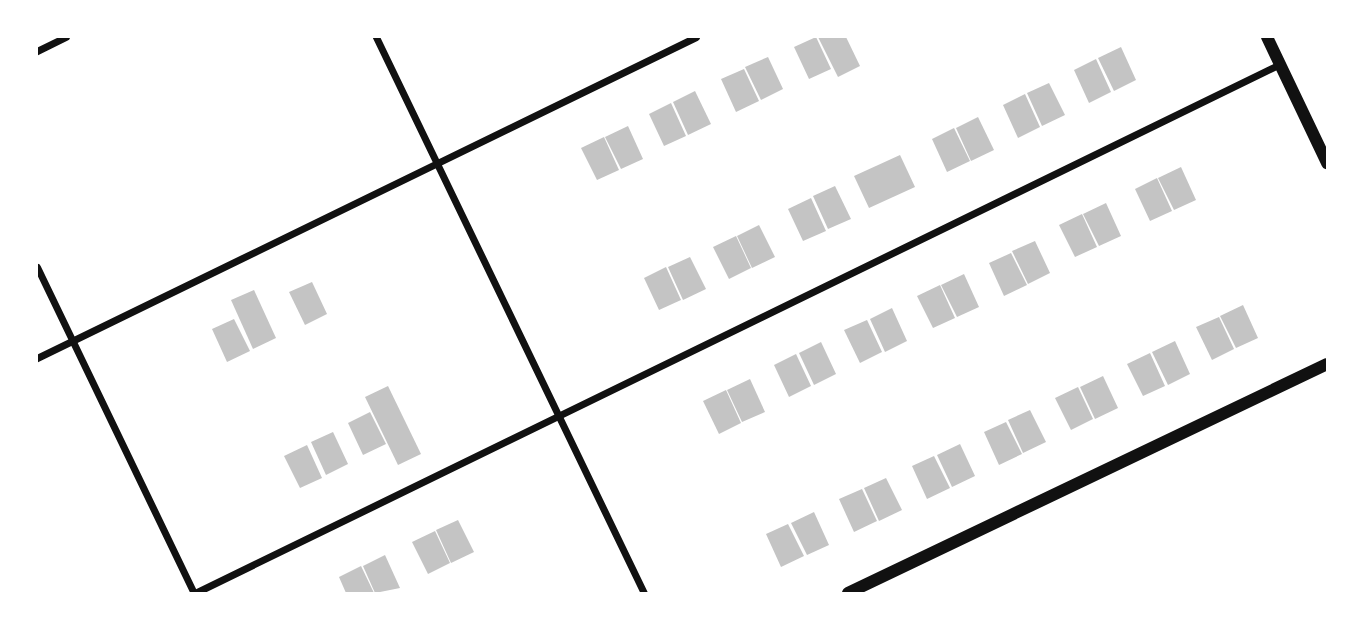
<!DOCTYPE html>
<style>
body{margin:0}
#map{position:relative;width:1364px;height:630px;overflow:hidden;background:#fff;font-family:Roboto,sans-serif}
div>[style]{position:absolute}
.building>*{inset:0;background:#c4c4c4}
.minor>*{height:7px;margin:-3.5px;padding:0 3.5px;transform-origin:3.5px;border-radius:3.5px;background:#111}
.tertiary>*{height:12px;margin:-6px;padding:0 6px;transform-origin:6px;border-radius:6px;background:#111}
span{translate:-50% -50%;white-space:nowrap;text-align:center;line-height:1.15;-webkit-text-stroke:7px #fff;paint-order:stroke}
.frame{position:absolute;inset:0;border:38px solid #fff;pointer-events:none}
</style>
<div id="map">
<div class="building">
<div style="clip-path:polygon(816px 37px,831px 69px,809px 79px,794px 47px)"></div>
<div style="clip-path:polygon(818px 37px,846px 37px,860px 66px,838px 77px)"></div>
<div style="clip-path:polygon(1121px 47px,1136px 80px,1114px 91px,1098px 58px)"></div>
<div style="clip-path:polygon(768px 57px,783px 89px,761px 100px,745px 67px)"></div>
<div style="clip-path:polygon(1096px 59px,1111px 92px,1089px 103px,1074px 70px)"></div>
<div style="clip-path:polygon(744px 69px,759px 101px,736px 112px,721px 79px)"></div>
<div style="clip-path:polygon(1049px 83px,1065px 115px,1042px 126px,1027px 93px)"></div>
<div style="clip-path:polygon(695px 91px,711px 124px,688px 135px,673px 102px)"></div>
<div style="clip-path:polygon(1025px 94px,1040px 127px,1018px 138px,1003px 105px)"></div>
<div style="clip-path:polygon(671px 103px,686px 136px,664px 146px,649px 114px)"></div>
<div style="clip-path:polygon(978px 117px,994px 150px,971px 161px,956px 128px)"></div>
<div style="clip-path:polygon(628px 126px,643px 159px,621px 169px,605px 137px)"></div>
<div style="clip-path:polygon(954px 128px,970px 161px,947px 172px,932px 139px)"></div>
<div style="clip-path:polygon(604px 137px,619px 170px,597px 180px,581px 148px)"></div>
<div style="clip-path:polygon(900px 155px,915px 187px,869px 208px,854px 176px)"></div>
<div style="clip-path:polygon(1181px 167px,1196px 200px,1174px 210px,1158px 178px)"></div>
<div style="clip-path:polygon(1157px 178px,1172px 211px,1150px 221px,1135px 189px)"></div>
<div style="clip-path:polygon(835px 186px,851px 219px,828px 229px,813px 196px)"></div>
<div style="clip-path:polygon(811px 198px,826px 231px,803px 241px,788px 209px)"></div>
<div style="clip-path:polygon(1106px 203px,1121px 236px,1099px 246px,1083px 214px)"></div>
<div style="clip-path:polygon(1082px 214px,1097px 247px,1075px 257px,1059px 225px)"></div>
<div style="clip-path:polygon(759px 225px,775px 257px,752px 268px,737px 236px)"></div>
<div style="clip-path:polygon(736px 236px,751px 268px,729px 279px,713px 247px)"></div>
<div style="clip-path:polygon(1035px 241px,1050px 273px,1028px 284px,1012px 251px)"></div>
<div style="clip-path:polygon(1011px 253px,1027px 285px,1004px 296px,989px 263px)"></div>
<div style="clip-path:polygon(690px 257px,706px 289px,683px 300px,668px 267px)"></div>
<div style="clip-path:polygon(666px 267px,681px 300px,659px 310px,644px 278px)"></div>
<div style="clip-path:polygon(964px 274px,979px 307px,957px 317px,941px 285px)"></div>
<div style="clip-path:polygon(312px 282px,327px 314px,305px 325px,289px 292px)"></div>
<div style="clip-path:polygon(940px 285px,955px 318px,933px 328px,917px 296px)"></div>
<div style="clip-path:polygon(254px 290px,276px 338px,253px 349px,231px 300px)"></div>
<div style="clip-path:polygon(1243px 305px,1258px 338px,1236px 348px,1220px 316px)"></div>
<div style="clip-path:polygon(892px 308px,907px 341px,885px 352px,870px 319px)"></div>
<div style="clip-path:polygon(1219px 317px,1234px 349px,1212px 360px,1196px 327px)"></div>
<div style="clip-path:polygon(234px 319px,250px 351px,227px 362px,212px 329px)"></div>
<div style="clip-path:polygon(867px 320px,882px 352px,860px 363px,844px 330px)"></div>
<div style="clip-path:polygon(1175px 341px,1190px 374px,1168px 385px,1152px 352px)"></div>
<div style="clip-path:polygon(821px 342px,836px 374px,814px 385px,799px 353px)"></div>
<div style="clip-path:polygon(1150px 353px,1165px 386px,1143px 396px,1127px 364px)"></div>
<div style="clip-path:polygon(796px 354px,811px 386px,789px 397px,774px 365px)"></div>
<div style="clip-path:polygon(1103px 376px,1118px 408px,1095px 419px,1080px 387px)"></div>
<div style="clip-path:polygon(750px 379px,765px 412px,742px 422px,727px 390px)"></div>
<div style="clip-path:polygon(388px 386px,421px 454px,398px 465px,365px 397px)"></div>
<div style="clip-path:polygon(1078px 387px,1093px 419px,1071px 430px,1055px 398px)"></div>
<div style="clip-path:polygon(726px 390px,741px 423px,719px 434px,703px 401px)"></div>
<div style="clip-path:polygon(1030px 410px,1046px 442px,1023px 453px,1008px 420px)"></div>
<div style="clip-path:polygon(370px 412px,386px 444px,363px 455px,348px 423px)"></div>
<div style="clip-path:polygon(1006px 422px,1022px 454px,999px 465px,984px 432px)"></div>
<div style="clip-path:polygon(333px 432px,348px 464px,326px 475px,311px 442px)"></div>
<div style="clip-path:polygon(960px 444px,975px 476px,952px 487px,937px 455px)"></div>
<div style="clip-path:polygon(307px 445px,322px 478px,300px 488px,284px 456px)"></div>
<div style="clip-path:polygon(934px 456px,950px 488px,927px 499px,912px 466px)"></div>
<div style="clip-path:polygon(886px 478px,902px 510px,879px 521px,864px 488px)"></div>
<div style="clip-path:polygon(862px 489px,877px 521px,854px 532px,839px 499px)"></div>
<div style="clip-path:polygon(814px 512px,829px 545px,807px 555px,791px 523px)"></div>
<div style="clip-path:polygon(458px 520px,474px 552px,451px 563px,436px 530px)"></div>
<div style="clip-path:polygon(788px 524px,804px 556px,781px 567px,766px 534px)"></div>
<div style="clip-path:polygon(435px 531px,450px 563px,428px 574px,412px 542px)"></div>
<div style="clip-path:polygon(385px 555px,400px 588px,375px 593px,363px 566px)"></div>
<div style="clip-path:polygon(361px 566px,374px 593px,346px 593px,339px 577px)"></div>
</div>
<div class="minor">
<div style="left:376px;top:37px;width:617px;rotate:64.27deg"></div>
<div style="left:37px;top:51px;width:32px;rotate:-26deg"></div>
<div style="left:37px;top:267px;width:362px;rotate:64.3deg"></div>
<div style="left:37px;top:358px;width:733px;rotate:-25.97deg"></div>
<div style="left:195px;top:593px;width:1207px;rotate:-25.99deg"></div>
</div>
<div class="tertiary">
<div style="left:1267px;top:37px;width:140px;rotate:64.5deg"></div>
<div style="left:848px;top:593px;width:531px;rotate:-25.55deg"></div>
</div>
<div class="frame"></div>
</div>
